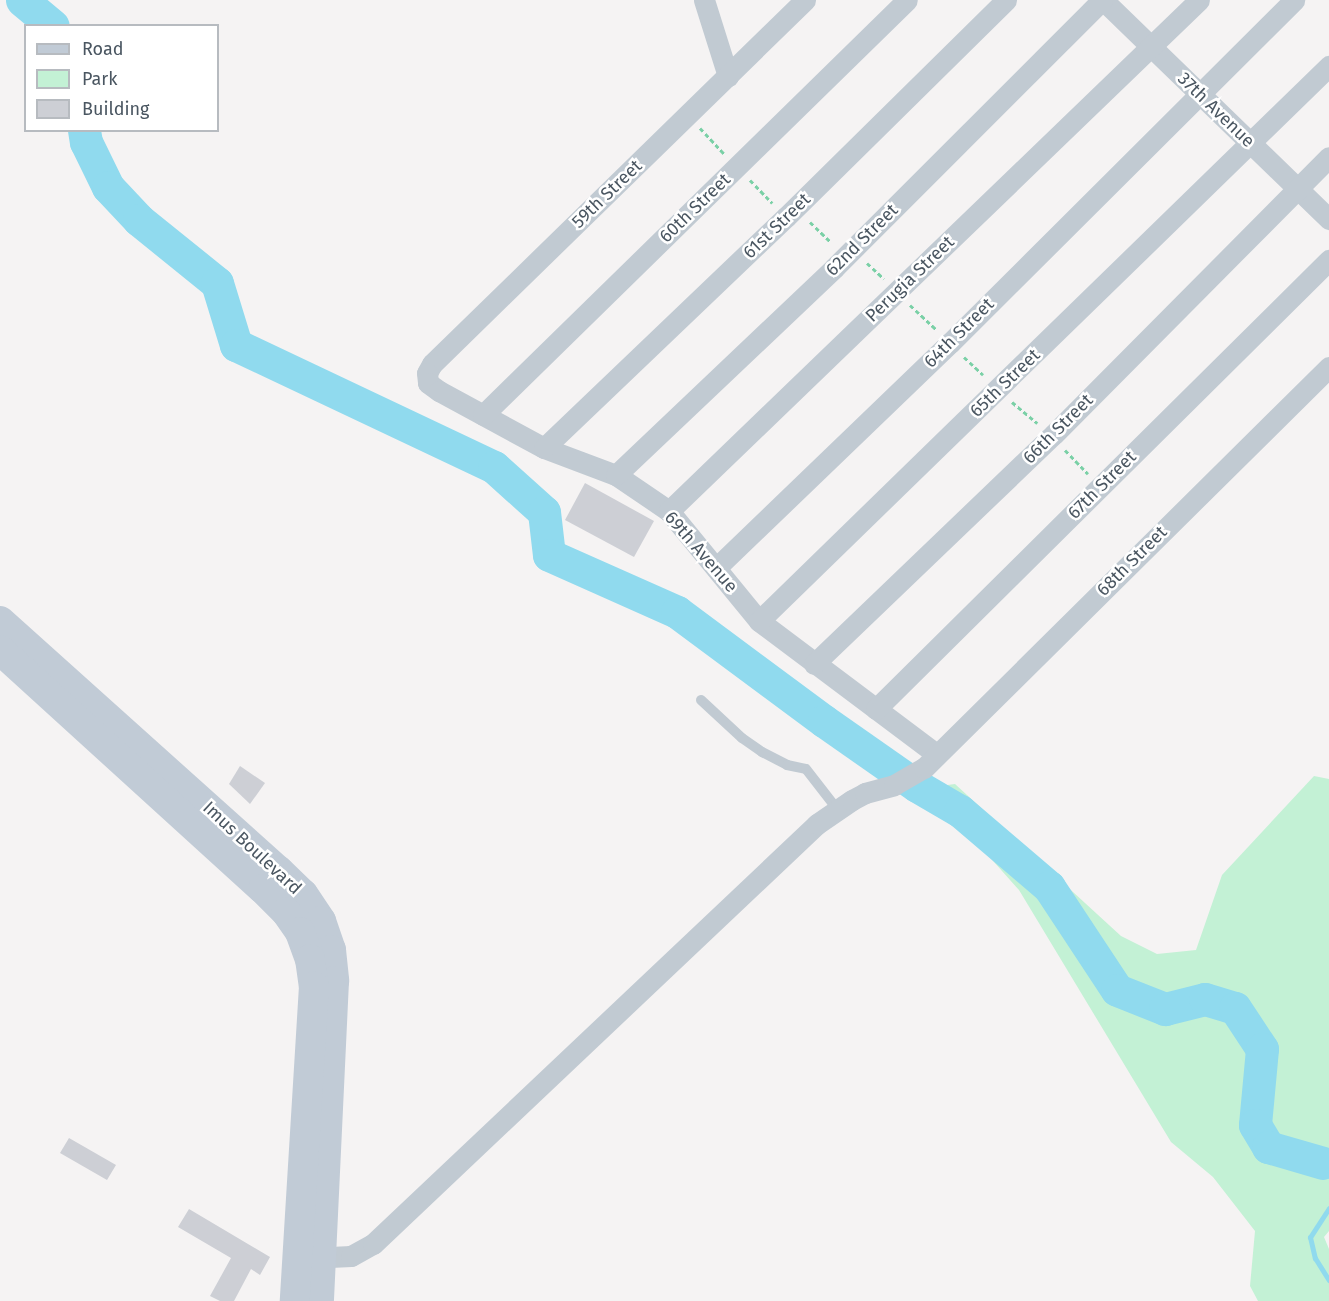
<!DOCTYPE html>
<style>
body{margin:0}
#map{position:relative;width:1329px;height:1301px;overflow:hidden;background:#f5f3f3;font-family:"Fira Sans",sans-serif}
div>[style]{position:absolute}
.green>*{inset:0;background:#c3f1d5}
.stream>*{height:5px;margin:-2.5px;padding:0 2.5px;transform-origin:2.5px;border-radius:2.5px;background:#90daee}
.river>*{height:33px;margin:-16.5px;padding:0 16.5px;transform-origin:16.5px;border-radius:16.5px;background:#90daee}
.building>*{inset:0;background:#cdcfd5}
.path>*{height:3px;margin-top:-1.5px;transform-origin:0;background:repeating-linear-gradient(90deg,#7ad0a6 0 4.5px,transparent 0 7.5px)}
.lane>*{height:10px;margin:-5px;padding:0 5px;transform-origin:5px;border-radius:5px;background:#c1cad2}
.street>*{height:21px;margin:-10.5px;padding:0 10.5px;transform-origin:10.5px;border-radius:10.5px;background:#c1cad2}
.secondary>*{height:30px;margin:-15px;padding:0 15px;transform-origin:15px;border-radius:15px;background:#c1cbd6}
span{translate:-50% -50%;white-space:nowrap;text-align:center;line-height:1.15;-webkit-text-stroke:5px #fff;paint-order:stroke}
.street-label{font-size:18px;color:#4a5661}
.legend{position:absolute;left:24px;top:24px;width:195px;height:108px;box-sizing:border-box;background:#fff;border:2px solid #b7bbc0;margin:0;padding:8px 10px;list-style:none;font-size:18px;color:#4a5661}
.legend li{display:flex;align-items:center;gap:12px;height:30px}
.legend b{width:30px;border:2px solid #b7bbc0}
</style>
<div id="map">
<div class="green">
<div style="clip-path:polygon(1314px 776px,1329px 779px,1329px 1231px,1324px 1237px,1329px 1249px,1329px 1301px,1258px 1301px,1250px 1286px,1255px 1231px,1213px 1177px,1171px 1142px,1019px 890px,978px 844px,924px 802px,940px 786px,955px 784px,1121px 936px,1157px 954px,1196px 950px,1222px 875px)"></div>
</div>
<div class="stream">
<div style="left:1329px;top:1153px;width:12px;rotate:121deg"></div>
<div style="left:1323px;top:1163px;width:10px;rotate:53deg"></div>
<div style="left:1329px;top:1208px;width:35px;rotate:123deg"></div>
<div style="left:1310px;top:1237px;width:22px;rotate:77deg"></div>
<div style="left:1315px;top:1258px;width:26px;rotate:58deg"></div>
</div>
<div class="river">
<div style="left:22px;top:0;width:40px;rotate:40deg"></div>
<div style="left:84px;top:130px;width:12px;rotate:81deg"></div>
<div style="left:86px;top:142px;width:50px;rotate:63.9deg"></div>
<div style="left:108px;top:187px;width:45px;rotate:46.8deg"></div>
<div style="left:139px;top:220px;width:100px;rotate:38.9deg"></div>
<div style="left:217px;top:283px;width:65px;rotate:73deg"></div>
<div style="left:236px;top:345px;width:285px;rotate:25.3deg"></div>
<div style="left:494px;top:467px;width:67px;rotate:42deg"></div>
<div style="left:544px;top:512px;width:43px;rotate:83.4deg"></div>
<div style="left:549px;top:555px;width:140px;rotate:24deg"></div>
<div style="left:677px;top:612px;width:183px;rotate:36.6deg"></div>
<div style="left:824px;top:721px;width:113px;rotate:35deg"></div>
<div style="left:917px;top:786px;width:50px;rotate:30.2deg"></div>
<div style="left:960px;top:811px;width:117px;rotate:40.5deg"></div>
<div style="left:1049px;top:887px;width:123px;rotate:56.6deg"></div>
<div style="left:1117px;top:990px;width:52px;rotate:21.6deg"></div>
<div style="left:1165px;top:1009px;width:41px;rotate:-14deg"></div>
<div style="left:1205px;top:999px;width:31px;rotate:17deg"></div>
<div style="left:1235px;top:1008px;width:49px;rotate:56.6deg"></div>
<div style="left:1262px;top:1049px;width:76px;rotate:95.3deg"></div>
<div style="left:1255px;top:1125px;width:26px;rotate:59deg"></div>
<div style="left:1268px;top:1147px;width:57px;rotate:16.2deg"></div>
</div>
<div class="building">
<div style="clip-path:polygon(585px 483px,654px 521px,634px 557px,565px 520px)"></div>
<div style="clip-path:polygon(240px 766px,265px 783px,250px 804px,229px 784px)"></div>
<div style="clip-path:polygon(69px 1138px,116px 1165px,107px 1180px,60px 1153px)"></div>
<div style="clip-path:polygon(189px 1209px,270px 1257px,260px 1275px,251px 1269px,234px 1301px,220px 1301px,210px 1296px,231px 1258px,178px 1227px)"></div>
</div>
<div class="path">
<div style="left:700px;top:128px;width:35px;rotate:47deg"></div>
<div style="left:750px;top:180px;width:32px;rotate:46deg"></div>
<div style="left:810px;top:222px;width:29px;rotate:44deg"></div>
<div style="left:867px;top:263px;width:23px;rotate:43deg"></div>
<div style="left:910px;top:305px;width:35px;rotate:43deg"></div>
<div style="left:964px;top:357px;width:26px;rotate:43deg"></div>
<div style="left:1012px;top:402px;width:33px;rotate:40deg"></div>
<div style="left:1065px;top:450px;width:33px;rotate:46deg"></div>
</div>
<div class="lane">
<div style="left:701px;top:700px;width:56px;rotate:42.8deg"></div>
<div style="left:742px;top:738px;width:24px;rotate:35deg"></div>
<div style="left:762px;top:752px;width:28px;rotate:27deg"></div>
<div style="left:787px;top:765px;width:19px;rotate:12deg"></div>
<div style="left:806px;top:769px;width:51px;rotate:52.2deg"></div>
</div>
<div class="street">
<div style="left:704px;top:0;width:80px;rotate:72.5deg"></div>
<div style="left:805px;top:0;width:521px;rotate:135.7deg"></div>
<div style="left:432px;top:364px;width:10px;rotate:119deg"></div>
<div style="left:427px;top:373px;width:10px;rotate:84deg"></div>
<div style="left:428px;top:383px;width:14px;rotate:36deg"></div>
<div style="left:439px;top:391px;width:119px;rotate:28.5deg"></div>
<div style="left:544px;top:448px;width:77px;rotate:20.6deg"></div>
<div style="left:616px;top:475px;width:64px;rotate:34.2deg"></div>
<div style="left:669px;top:511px;width:142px;rotate:50.7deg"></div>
<div style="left:759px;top:621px;width:221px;rotate:36.9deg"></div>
<div style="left:1103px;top:0;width:315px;rotate:44.1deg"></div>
<div style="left:483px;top:415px;width:593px;rotate:-44.39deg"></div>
<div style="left:544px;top:448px;width:335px;rotate:-43.7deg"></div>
<div style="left:786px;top:217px;width:309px;rotate:-44.6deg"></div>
<div style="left:616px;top:475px;width:301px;rotate:-43.5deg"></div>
<div style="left:834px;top:268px;width:379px;rotate:-45deg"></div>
<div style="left:669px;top:511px;width:736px;rotate:-43.95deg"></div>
<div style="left:716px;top:568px;width:325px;rotate:-43.9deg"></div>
<div style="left:950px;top:343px;width:486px;rotate:-44.9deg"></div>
<div style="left:759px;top:621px;width:796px;rotate:-44.24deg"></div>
<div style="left:814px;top:664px;width:332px;rotate:-43.8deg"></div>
<div style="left:1054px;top:434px;width:390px;rotate:-45.2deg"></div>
<div style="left:876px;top:709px;width:638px;rotate:-44.75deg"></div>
<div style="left:309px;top:1258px;width:42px;rotate:-2.7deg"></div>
<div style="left:351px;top:1256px;width:25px;rotate:-29deg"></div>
<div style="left:373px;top:1244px;width:611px;rotate:-43.41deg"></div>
<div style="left:817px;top:824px;width:42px;rotate:-34.4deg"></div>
<div style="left:852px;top:800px;width:15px;rotate:-28deg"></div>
<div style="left:865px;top:793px;width:30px;rotate:-15deg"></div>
<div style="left:894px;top:785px;width:34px;rotate:-30deg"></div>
<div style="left:924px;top:768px;width:570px;rotate:-44.72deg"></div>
</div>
<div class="secondary">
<div style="left:0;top:621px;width:375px;rotate:41.9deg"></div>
<div style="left:279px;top:871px;width:33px;rotate:44deg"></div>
<div style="left:303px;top:894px;width:32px;rotate:56deg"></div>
<div style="left:321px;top:921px;width:31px;rotate:71deg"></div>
<div style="left:331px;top:950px;width:31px;rotate:84deg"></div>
<div style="left:334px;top:981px;width:320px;rotate:92.7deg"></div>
<div style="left:0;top:650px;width:355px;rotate:42.3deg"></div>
<div style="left:263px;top:889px;width:33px;rotate:45deg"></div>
<div style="left:286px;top:912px;width:24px;rotate:55deg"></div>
<div style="left:300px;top:932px;width:29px;rotate:70deg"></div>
<div style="left:310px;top:959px;width:27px;rotate:82deg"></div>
<div style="left:314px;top:986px;width:316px;rotate:93.5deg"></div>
</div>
<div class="street-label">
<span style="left:1216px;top:110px;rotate:44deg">37th Avenue</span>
<span style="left:607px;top:194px;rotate:-44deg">59th Street</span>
<span style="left:695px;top:208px;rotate:-44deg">60th Street</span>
<span style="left:777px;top:226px;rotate:-44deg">61st Street</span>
<span style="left:862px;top:240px;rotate:-45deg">62nd Street</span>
<span style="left:910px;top:279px;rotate:-44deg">Perugia Street</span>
<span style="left:959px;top:333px;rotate:-45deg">64th Street</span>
<span style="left:1005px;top:383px;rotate:-44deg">65th Street</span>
<span style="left:1058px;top:429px;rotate:-45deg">66th Street</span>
<span style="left:1102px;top:485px;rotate:-45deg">67th Street</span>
<span style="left:701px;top:552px;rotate:49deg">69th Avenue</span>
<span style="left:1132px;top:561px;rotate:-45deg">68th Street</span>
<span style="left:252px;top:848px;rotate:43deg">Imus Boulevard</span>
</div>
<ul class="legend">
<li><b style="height:8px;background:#c1cbd6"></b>Road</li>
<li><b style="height:16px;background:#c3f1d5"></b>Park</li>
<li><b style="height:16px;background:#cdcfd5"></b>Building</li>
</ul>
</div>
